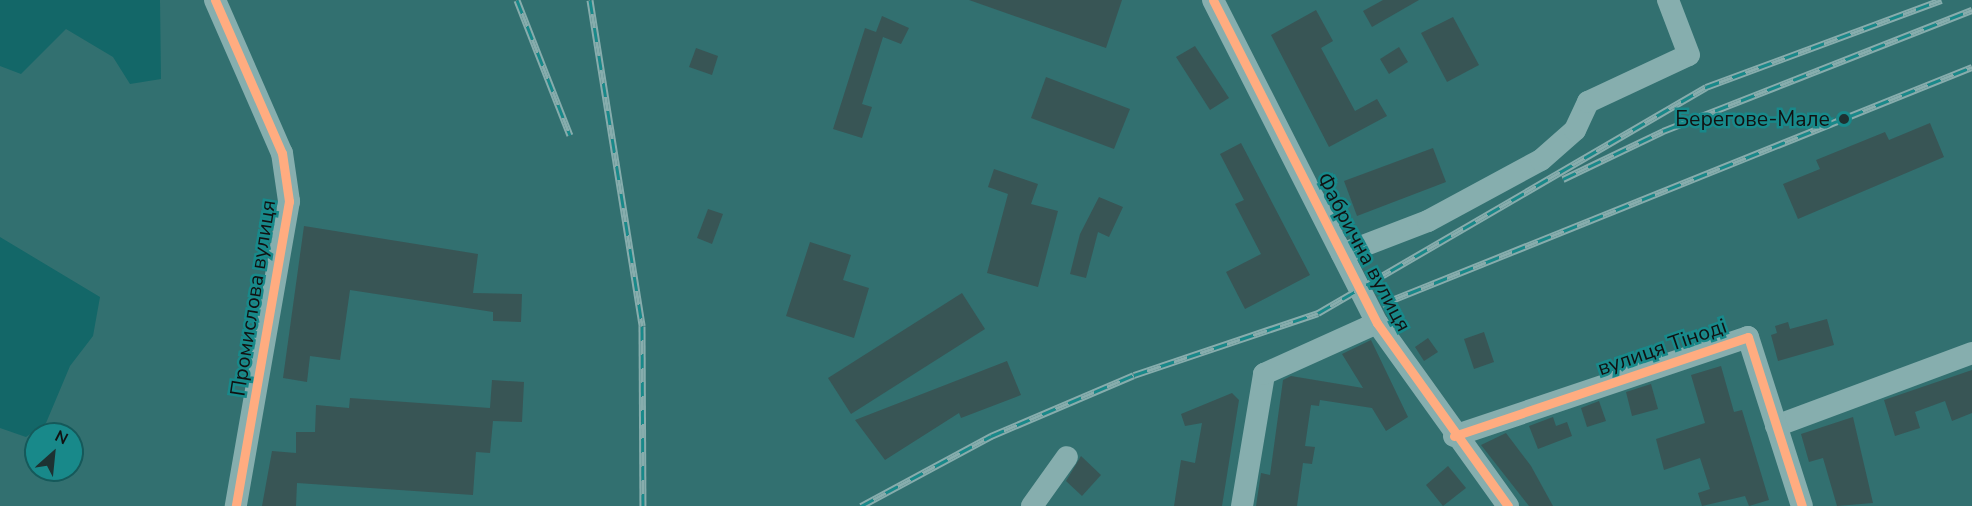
<!DOCTYPE html>
<meta charset="utf-8">
<style>
body{margin:0}
#map{position:relative;width:1972px;height:506px;overflow:hidden;background:#327070;font-family:"Nunito Sans",sans-serif}
div>[style]{position:absolute}
.water>*{inset:0;background:#136768}
.building>*{inset:0;background:#385555}
.minor>*{height:22px;margin:-11px;padding:0 11px;transform-origin:11px;border-radius:11px;background:#86aeae}
.rail>*{height:7px;margin-top:-3.5px;transform-origin:0;background:repeating-linear-gradient(90deg,#18898a 0 14px,#87adad 0 28px);box-sizing:border-box;border-block:2px solid #87adad}
.cycleway>*{height:9px;margin:-4.5px;padding:0 4.5px;transform-origin:4.5px;border-radius:4.5px;background:#ffac80}
.dots>*{width:16px;height:16px;translate:-50% -50%;box-sizing:border-box;border:3px solid #18898a;border-radius:50%}
span{translate:-50% -50%;white-space:nowrap;text-align:center;line-height:1.15;-webkit-text-stroke:5px #18898a;paint-order:stroke}
.poi-label{font-size:21px;color:#111}
.right{translate:-100% -50%;text-align:right}
.street-label{font-size:21px;color:#111}
.north{position:absolute;left:24px;top:422px;width:60px;height:60px;box-sizing:border-box;background:#18898a;border:2px solid #15595a;border-radius:50%;rotate:27deg;font-size:16px;font-weight:700;line-height:24px;text-align:center;color:#111}
.north::after{content:'';display:block;margin:auto;width:21px;height:27px;background:#1d3232;clip-path:polygon(50% 0,100% 100%,50% 72%,0 100%)}
</style>
<div id="map">
<div class="water">
<div style="clip-path:polygon(0 0,160px 0,161px 79px,130px 84px,113px 57px,66px 29px,21px 74px,0 66px)"></div>
<div style="clip-path:polygon(0 237px,100px 297px,93px 336px,70px 366px,46px 423px,26px 437px,0 428px)"></div>
</div>
<div class="building">
<div style="clip-path:polygon(969px 0,1122px 0,1106px 48px)"></div>
<div style="clip-path:polygon(1383px 0,1419px 0,1372px 27px,1363px 11px)"></div>
<div style="clip-path:polygon(1316px 10px,1333px 41px,1321px 48px,1355px 111px,1377px 99px,1387px 116px,1329px 147px,1271px 35px)"></div>
<div style="clip-path:polygon(882px 16px,909px 28px,901px 44px,883px 37px,862px 104px,872px 107px,862px 138px,833px 129px,865px 28px,876px 32px)"></div>
<div style="clip-path:polygon(1453px 17px,1479px 65px,1447px 82px,1421px 33px)"></div>
<div style="clip-path:polygon(1195px 46px,1229px 98px,1210px 110px,1176px 57px)"></div>
<div style="clip-path:polygon(1399px 47px,1408px 62px,1389px 74px,1380px 59px)"></div>
<div style="clip-path:polygon(696px 48px,718px 56px,712px 75px,689px 67px)"></div>
<div style="clip-path:polygon(1046px 77px,1130px 109px,1114px 149px,1031px 118px)"></div>
<div style="clip-path:polygon(1930px 123px,1944px 157px,1798px 219px,1783px 184px,1820px 169px,1816px 160px,1885px 132px,1889px 140px)"></div>
<div style="clip-path:polygon(1241px 143px,1310px 275px,1245px 309px,1226px 272px,1261px 254px,1235px 204px,1244px 200px,1220px 154px)"></div>
<div style="clip-path:polygon(1433px 148px,1446px 182px,1357px 216px,1344px 181px)"></div>
<div style="clip-path:polygon(994px 169px,1038px 184px,1031px 204px,1058px 211px,1038px 287px,987px 273px,1008px 194px,988px 187px)"></div>
<div style="clip-path:polygon(1099px 197px,1123px 207px,1109px 237px,1098px 232px,1086px 278px,1070px 274px,1080px 234px)"></div>
<div style="clip-path:polygon(708px 209px,723px 214px,712px 244px,697px 238px)"></div>
<div style="clip-path:polygon(304px 226px,478px 254px,473px 293px,522px 294px,521px 322px,493px 321px,493px 312px,350px 290px,340px 360px,310px 356px,307px 382px,283px 378px)"></div>
<div style="clip-path:polygon(810px 242px,851px 255px,843px 280px,869px 288px,854px 338px,786px 316px)"></div>
<div style="clip-path:polygon(962px 293px,985px 329px,851px 414px,828px 378px)"></div>
<div style="clip-path:polygon(1827px 319px,1834px 345px,1778px 361px,1771px 335px,1777px 333px,1775px 326px,1788px 322px,1790px 329px)"></div>
<div style="clip-path:polygon(1484px 332px,1494px 362px,1474px 369px,1464px 339px)"></div>
<div style="clip-path:polygon(1428px 338px,1438px 352px,1424px 361px,1415px 347px)"></div>
<div style="clip-path:polygon(1371px 340px,1408px 417px,1386px 431px,1372px 408px,1320px 400px,1319px 406px,1311px 405px,1305px 446px,1315px 447px,1312px 464px,1303px 463px,1297px 506px,1256px 506px,1261px 473px,1270px 475px,1283px 380px,1291px 376px,1363px 388px,1342px 354px)"></div>
<div style="clip-path:polygon(1007px 361px,1021px 395px,961px 418px,959px 413px,885px 460px,855px 420px)"></div>
<div style="clip-path:polygon(1721px 366px,1734px 412px,1742px 410px,1769px 500px,1749px 506px,1745px 496px,1702px 506px,1698px 493px,1710px 489px,1700px 458px,1664px 470px,1656px 439px,1705px 423px,1691px 375px)"></div>
<div style="clip-path:polygon(1972px 370px,1972px 413px,1952px 421px,1945px 401px,1915px 412px,1920px 428px,1895px 436px,1884px 400px)"></div>
<div style="clip-path:polygon(492px 380px,524px 382px,522px 422px,493px 421px,490px 453px,476px 452px,473px 495px,297px 483px,296px 506px,262px 506px,272px 451px,296px 453px,296px 432px,315px 432px,316px 405px,349px 408px,350px 398px,490px 408px)"></div>
<div style="clip-path:polygon(1651px 384px,1658px 409px,1632px 416px,1626px 392px)"></div>
<div style="clip-path:polygon(1232px 393px,1239px 400px,1222px 506px,1174px 506px,1181px 460px,1195px 463px,1202px 423px,1185px 426px,1181px 414px)"></div>
<div style="clip-path:polygon(1599px 401px,1606px 421px,1587px 427px,1581px 408px)"></div>
<div style="clip-path:polygon(1553px 417px,1556px 426px,1567px 422px,1572px 436px,1538px 449px,1529px 426px)"></div>
<div style="clip-path:polygon(1853px 417px,1873px 503px,1837px 506px,1823px 458px,1809px 462px,1801px 434px)"></div>
<div style="clip-path:polygon(1506px 433px,1531px 466px,1553px 506px,1529px 506px,1481px 445px)"></div>
<div style="clip-path:polygon(1081px 456px,1101px 475px,1082px 496px,1066px 481px)"></div>
<div style="clip-path:polygon(1448px 466px,1466px 488px,1443px 506px,1426px 485px)"></div>
</div>
<div class="minor">
<div style="left:215px;top:0;width:167px;rotate:66.4deg"></div>
<div style="left:282px;top:153px;width:49px;rotate:81.7deg"></div>
<div style="left:289px;top:201px;width:310px;rotate:99.9deg"></div>
<div style="left:1213px;top:0;width:362px;rotate:63.1deg"></div>
<div style="left:1377px;top:323px;width:225px;rotate:54.4deg"></div>
<div style="left:1342px;top:254px;width:92px;rotate:-21deg"></div>
<div style="left:1428px;top:221px;width:128px;rotate:-28.4deg"></div>
<div style="left:1541px;top:160px;width:45px;rotate:-41.4deg"></div>
<div style="left:1575px;top:130px;width:31px;rotate:-65deg"></div>
<div style="left:1588px;top:102px;width:111px;rotate:-25deg"></div>
<div style="left:1689px;top:55px;width:59px;rotate:-110.9deg"></div>
<div style="left:1776px;top:426px;width:209px;rotate:-20.4deg"></div>
<div style="left:1454px;top:436px;width:310px;rotate:-18.6deg"></div>
<div style="left:1748px;top:337px;width:177px;rotate:72.3deg"></div>
<div style="left:1032px;top:506px;width:60px;rotate:-54.5deg"></div>
<div style="left:1242px;top:506px;width:134px;rotate:-80.5deg"></div>
<div style="left:1264px;top:374px;width:124px;rotate:-24.3deg"></div>
</div>
<div class="rail">
<div style="left:517px;top:0;width:145px;rotate:68.6deg"></div>
<div style="left:590px;top:0;width:330px;rotate:80.9deg"></div>
<div style="left:642px;top:326px;width:180px;rotate:89.7deg"></div>
<div style="left:1563px;top:179px;width:111px;rotate:-25.6deg"></div>
<div style="left:1663px;top:131px;width:332px;rotate:-21.4deg"></div>
<div style="left:1382px;top:304px;width:636px;rotate:-21.89deg"></div>
<div style="left:861px;top:506px;width:148px;rotate:-28.3deg"></div>
<div style="left:991px;top:436px;width:155px;rotate:-23.1deg"></div>
<div style="left:1134px;top:375px;width:194px;rotate:-18.6deg"></div>
<div style="left:1318px;top:313px;width:449px;rotate:-30.2deg"></div>
<div style="left:1706px;top:87px;width:251px;rotate:-20.3deg"></div>
</div>
<div class="cycleway">
<div style="left:215px;top:0;width:167px;rotate:66.4deg"></div>
<div style="left:282px;top:153px;width:49px;rotate:81.7deg"></div>
<div style="left:289px;top:201px;width:310px;rotate:99.9deg"></div>
<div style="left:1213px;top:0;width:362px;rotate:63.1deg"></div>
<div style="left:1377px;top:323px;width:225px;rotate:54.4deg"></div>
<div style="left:1454px;top:436px;width:310px;rotate:-18.6deg"></div>
<div style="left:1748px;top:337px;width:177px;rotate:72.3deg"></div>
</div>
<div class="dots">
<div style="left:1844px;top:119px;background:#1d3232"></div>
</div>
<div class="poi-label">
<span class="right" style="left:1830px;top:119px">Берегове-Мале</span>
</div>
<div class="street-label">
<span style="left:1364px;top:252px;rotate:62deg">Фабрична вулиця</span>
<span style="left:253px;top:298px;rotate:-81deg">Промислова вулиця</span>
<span style="left:1662px;top:347px;rotate:-19deg">вулиця Тіноді</span>
</div>
<div class="north">N</div>
</div>
